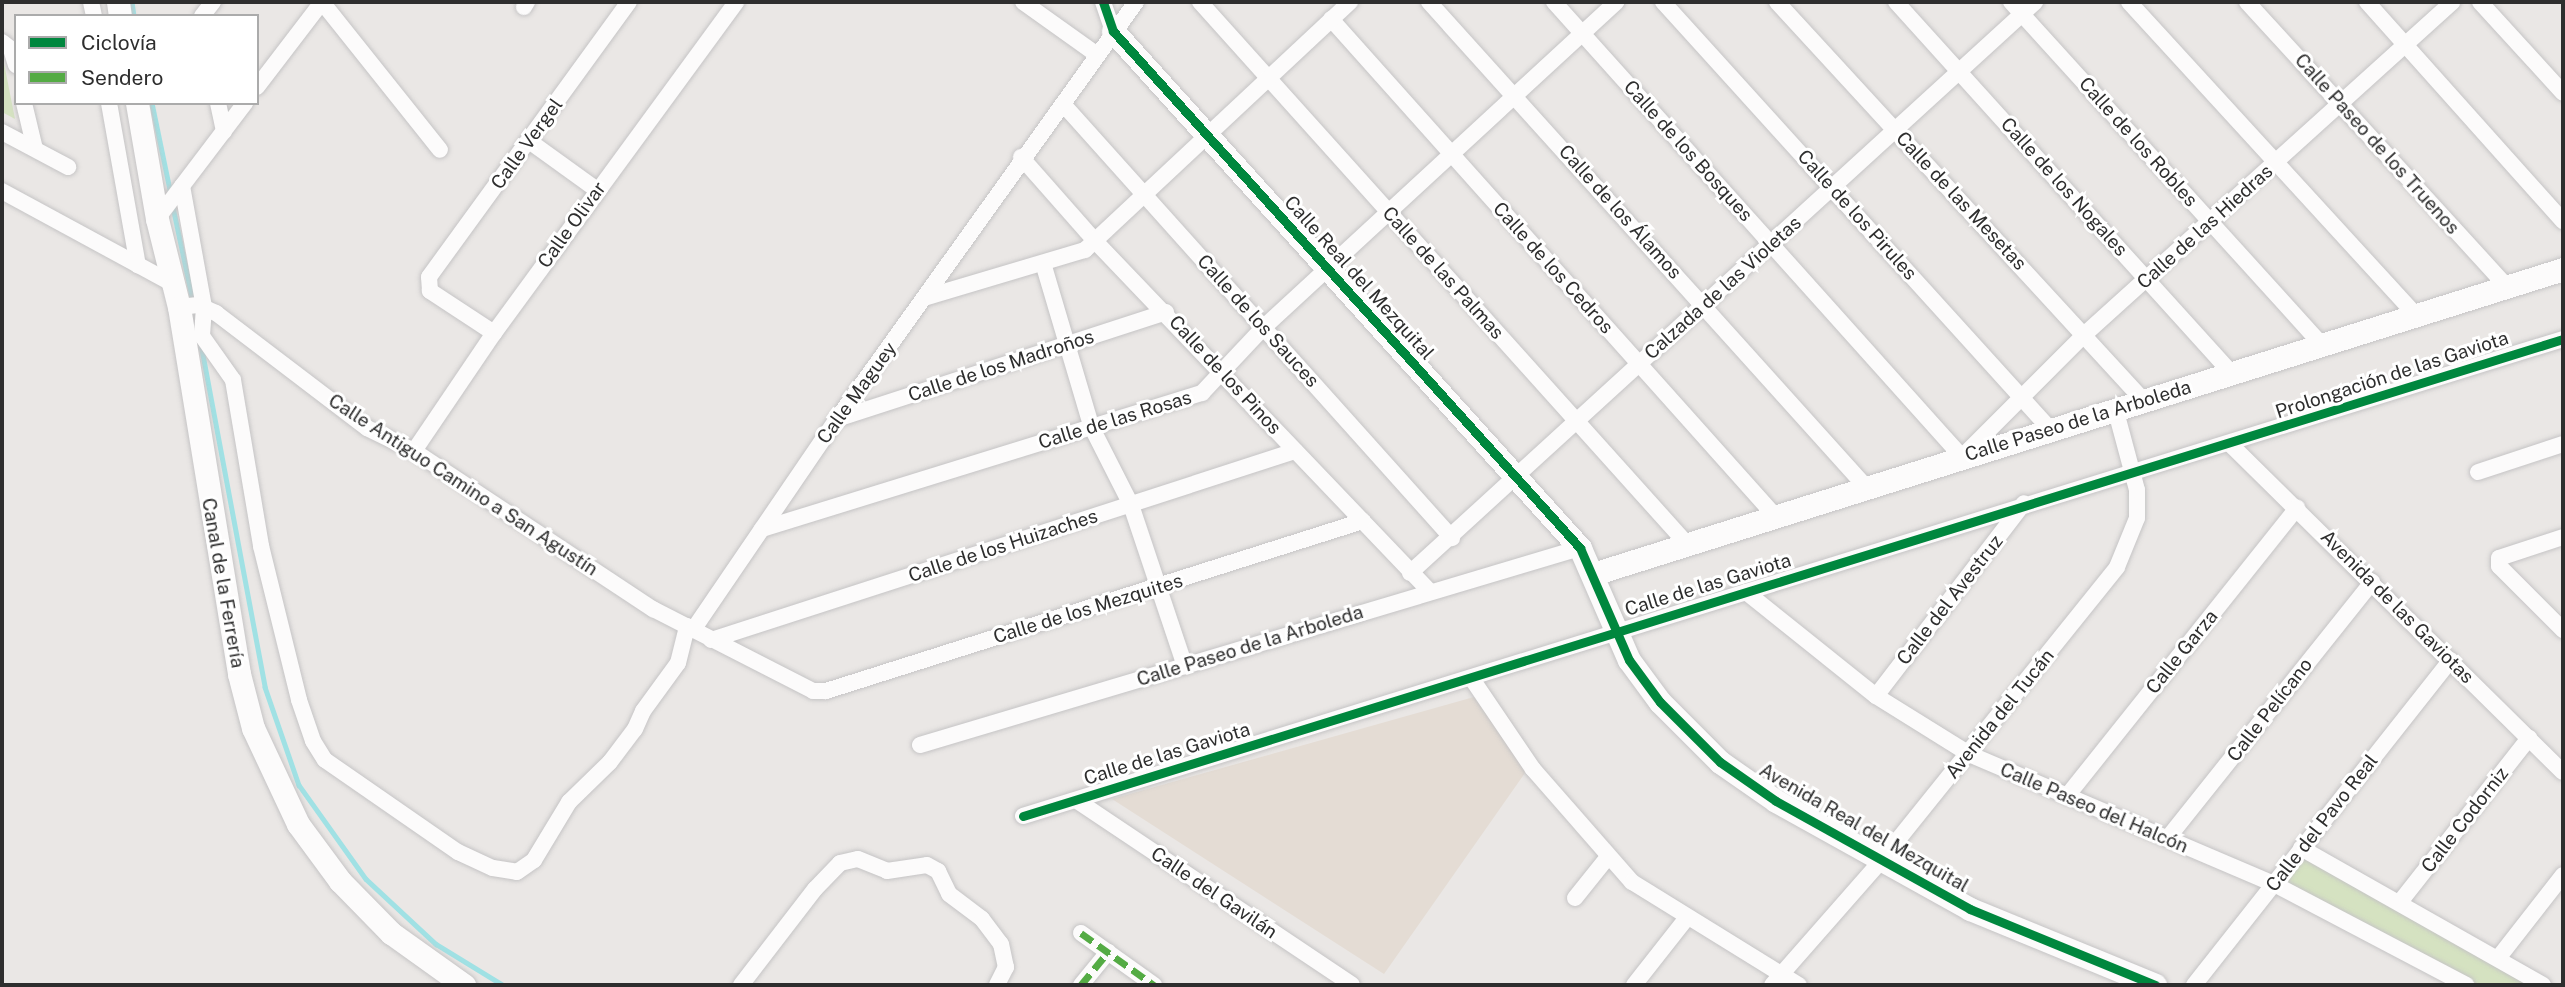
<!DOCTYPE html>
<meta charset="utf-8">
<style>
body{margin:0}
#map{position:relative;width:2565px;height:987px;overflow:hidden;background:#eae7e5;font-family:"Public Sans",sans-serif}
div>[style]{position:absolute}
.education>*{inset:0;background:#e4dcd4}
.green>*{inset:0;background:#d5e2c1}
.stream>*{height:4.5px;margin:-2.25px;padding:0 2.25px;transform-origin:2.25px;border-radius:2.25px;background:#a0e1e4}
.roads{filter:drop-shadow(0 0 2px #c5c4c5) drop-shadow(0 0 2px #c5c4c5)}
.street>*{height:16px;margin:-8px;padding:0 8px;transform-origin:8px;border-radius:8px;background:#fcfbfb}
.secondary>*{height:23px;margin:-11.5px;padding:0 11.5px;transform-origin:11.5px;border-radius:11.5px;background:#fcfbfb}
.quiet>*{height:7px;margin-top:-3.5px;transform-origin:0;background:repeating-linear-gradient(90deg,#54ab44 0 14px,transparent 0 21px)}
.cycleway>*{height:9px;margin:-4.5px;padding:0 4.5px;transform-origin:4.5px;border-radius:4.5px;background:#00873e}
span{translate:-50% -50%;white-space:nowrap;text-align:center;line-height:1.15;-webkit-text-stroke:6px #fff;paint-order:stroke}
.street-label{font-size:19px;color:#2e2e2e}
.frame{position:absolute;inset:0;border:4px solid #2e2e2e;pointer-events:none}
.legend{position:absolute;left:14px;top:14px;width:245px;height:91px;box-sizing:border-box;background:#fff;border:2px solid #ababab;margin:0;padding:9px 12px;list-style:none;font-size:21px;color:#2e2e2e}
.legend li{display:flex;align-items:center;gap:14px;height:35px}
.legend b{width:35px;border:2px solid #ababab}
</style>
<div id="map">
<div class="education">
<div style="clip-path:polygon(1474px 697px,1527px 770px,1384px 974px,1112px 799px)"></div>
</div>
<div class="green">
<div style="clip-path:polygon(2px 53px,15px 119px,2px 112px)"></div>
<div style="clip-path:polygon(2304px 850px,2541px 985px,2468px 985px,2274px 884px)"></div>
</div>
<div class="stream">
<div style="left:132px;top:2px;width:14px;rotate:82deg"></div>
<div style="left:152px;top:103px;width:94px;rotate:78.3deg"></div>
<div style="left:173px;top:207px;width:96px;rotate:78deg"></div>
<div style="left:201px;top:344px;width:349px;rotate:79.4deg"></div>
<div style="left:265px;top:687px;width:104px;rotate:70.9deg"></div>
<div style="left:299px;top:785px;width:115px;rotate:54.5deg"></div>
<div style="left:366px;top:879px;width:96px;rotate:42.9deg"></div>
<div style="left:436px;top:944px;width:79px;rotate:31.5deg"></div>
</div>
<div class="roads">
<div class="street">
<div style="left:91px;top:2px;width:14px;rotate:78deg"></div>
<div style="left:322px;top:2px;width:189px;rotate:51.4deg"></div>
<div style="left:1023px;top:2px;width:90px;rotate:35.5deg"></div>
<div style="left:1103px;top:2px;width:31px;rotate:71deg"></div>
<div style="left:1200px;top:2px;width:729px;rotate:48.06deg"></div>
<div style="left:1429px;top:2px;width:653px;rotate:47.98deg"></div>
<div style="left:1554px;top:2px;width:611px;rotate:48.12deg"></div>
<div style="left:1962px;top:457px;width:174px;rotate:-45deg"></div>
<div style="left:2085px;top:334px;width:495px;rotate:-42.1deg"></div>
<div style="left:1663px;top:2px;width:576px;rotate:47.81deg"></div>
<div style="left:1777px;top:2px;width:541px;rotate:47.4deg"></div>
<div style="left:1896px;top:2px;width:500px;rotate:47.9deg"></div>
<div style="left:2011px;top:2px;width:462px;rotate:47.8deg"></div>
<div style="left:2129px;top:2px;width:423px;rotate:47.5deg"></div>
<div style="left:2247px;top:2px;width:384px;rotate:47.6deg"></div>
<div style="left:2367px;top:2px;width:294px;rotate:48.2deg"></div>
<div style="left:2480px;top:2px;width:123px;rotate:47.6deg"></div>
<div style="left:524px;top:7px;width:6px;rotate:-59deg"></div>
<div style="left:202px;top:16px;width:18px;rotate:-52deg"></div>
<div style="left:1331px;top:19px;width:666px;rotate:48.22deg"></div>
<div style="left:2px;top:42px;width:11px;rotate:38deg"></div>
<div style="left:11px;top:49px;width:17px;rotate:73deg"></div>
<div style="left:257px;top:87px;width:107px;rotate:-52.6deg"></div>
<div style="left:24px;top:103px;width:47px;rotate:76.6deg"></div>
<div style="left:109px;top:103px;width:165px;rotate:79.9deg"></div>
<div style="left:218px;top:103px;width:29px;rotate:78deg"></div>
<div style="left:1063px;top:104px;width:583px;rotate:48.13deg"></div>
<div style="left:2px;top:132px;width:75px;rotate:27.9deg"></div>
<div style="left:529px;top:141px;width:84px;rotate:35.8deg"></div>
<div style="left:1021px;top:157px;width:112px;rotate:48.6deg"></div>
<div style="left:1095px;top:241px;width:484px;rotate:46.3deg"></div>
<div style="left:182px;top:186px;width:123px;rotate:79.7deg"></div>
<div style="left:204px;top:307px;width:29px;rotate:94deg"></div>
<div style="left:202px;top:336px;width:54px;rotate:54.8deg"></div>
<div style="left:233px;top:380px;width:168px;rotate:80.4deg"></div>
<div style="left:261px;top:546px;width:159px;rotate:76.1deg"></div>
<div style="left:299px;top:700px;width:43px;rotate:71.1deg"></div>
<div style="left:313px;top:741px;width:22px;rotate:58deg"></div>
<div style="left:325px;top:760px;width:162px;rotate:34.7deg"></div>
<div style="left:458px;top:852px;width:38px;rotate:25deg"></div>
<div style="left:493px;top:868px;width:24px;rotate:9deg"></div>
<div style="left:517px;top:872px;width:21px;rotate:-35deg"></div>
<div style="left:534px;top:860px;width:68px;rotate:-58.9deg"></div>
<div style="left:569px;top:802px;width:57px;rotate:-44.3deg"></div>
<div style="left:610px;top:762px;width:41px;rotate:-52.9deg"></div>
<div style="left:635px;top:729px;width:20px;rotate:-66deg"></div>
<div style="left:643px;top:711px;width:59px;rotate:-53.9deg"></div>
<div style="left:678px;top:663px;width:38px;rotate:-76deg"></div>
<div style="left:2px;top:191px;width:195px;rotate:28.5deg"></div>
<div style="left:157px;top:219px;width:146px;rotate:-52.8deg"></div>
<div style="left:1043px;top:263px;width:172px;rotate:73.5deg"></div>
<div style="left:1092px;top:428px;width:86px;rotate:63.1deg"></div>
<div style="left:1131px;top:505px;width:170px;rotate:71.5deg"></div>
<div style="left:927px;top:297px;width:165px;rotate:-16.6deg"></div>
<div style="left:1085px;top:250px;width:363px;rotate:-43.1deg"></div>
<div style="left:179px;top:307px;width:19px;rotate:-6deg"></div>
<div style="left:198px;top:305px;width:20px;rotate:24deg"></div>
<div style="left:216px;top:313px;width:190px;rotate:37.3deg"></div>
<div style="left:367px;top:428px;width:52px;rotate:26.1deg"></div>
<div style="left:414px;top:451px;width:287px;rotate:33.5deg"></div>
<div style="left:653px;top:609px;width:180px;rotate:27.1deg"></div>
<div style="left:813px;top:691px;width:13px"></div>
<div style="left:826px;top:691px;width:563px;rotate:-17.57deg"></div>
<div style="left:494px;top:333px;width:77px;rotate:-146.7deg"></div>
<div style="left:430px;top:291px;width:14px;rotate:-94deg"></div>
<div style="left:429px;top:277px;width:340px;rotate:-54deg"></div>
<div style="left:837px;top:419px;width:346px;rotate:-18deg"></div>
<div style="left:2230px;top:444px;width:467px;rotate:44.6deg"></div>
<div style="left:414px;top:451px;width:143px;rotate:-55.9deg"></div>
<div style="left:494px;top:333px;width:410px;rotate:-53.8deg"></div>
<div style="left:2478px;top:472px;width:89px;rotate:-18.2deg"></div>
<div style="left:762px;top:529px;width:461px;rotate:-17.2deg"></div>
<div style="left:1202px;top:393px;width:89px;rotate:-46.8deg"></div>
<div style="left:1263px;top:328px;width:481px;rotate:-42.7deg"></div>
<div style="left:2563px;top:537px;width:67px;rotate:161.8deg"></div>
<div style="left:2499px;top:558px;width:8px;rotate:90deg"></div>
<div style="left:2499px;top:566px;width:91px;rotate:45deg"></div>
<div style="left:1410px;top:573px;width:847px;rotate:-42.41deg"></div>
<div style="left:1746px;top:592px;width:166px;rotate:38.7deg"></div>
<div style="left:1876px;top:696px;width:110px;rotate:31.9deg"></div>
<div style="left:1969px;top:754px;width:332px;rotate:23.1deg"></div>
<div style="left:2274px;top:884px;width:217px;rotate:27.7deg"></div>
<div style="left:693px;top:630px;width:255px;rotate:-55.7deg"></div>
<div style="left:837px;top:419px;width:513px;rotate:-54.36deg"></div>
<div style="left:711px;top:640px;width:614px;rotate:-17.93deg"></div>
<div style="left:1472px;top:679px;width:109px;rotate:55.9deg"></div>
<div style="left:1533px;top:769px;width:150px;rotate:48.8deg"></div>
<div style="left:1632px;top:882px;width:196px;rotate:31.7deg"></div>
<div style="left:1876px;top:696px;width:243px;rotate:-52.5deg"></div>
<div style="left:920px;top:745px;width:689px;rotate:-16.62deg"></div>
<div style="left:2067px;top:796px;width:369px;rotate:-51.4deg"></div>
<div style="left:1076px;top:800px;width:332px;rotate:33.8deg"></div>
<div style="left:1023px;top:816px;width:1612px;rotate:-17.21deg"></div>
<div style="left:2167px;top:839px;width:329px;rotate:-51.4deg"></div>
<div style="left:2301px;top:848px;width:278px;rotate:29.5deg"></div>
<div style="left:1575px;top:898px;width:51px;rotate:-51.3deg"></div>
<div style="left:2400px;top:902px;width:209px;rotate:-51.8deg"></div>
<div style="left:1081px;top:933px;width:90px;rotate:35.5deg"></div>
<div style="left:2499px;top:957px;width:104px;rotate:-52deg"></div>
<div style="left:741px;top:985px;width:121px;rotate:-52.4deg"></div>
<div style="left:815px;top:889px;width:36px;rotate:-46deg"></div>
<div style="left:840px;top:863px;width:18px;rotate:-13deg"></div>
<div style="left:858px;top:859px;width:31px;rotate:22deg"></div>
<div style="left:887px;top:871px;width:40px;rotate:-8.5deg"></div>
<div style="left:927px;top:865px;width:13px;rotate:29deg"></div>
<div style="left:938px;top:871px;width:25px;rotate:64deg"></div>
<div style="left:949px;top:894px;width:41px;rotate:37.1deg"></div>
<div style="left:982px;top:919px;width:31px;rotate:53deg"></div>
<div style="left:1001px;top:944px;width:24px;rotate:78deg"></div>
<div style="left:1006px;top:967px;width:20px;rotate:117deg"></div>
<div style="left:1081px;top:985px;width:43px;rotate:-50.7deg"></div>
<div style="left:1634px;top:985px;width:84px;rotate:-51.8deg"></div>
<div style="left:1772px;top:985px;width:164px;rotate:-48.7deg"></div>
<div style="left:1880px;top:862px;width:378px;rotate:-51.2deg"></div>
<div style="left:2117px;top:567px;width:53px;rotate:-67.8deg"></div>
<div style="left:2137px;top:518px;width:28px;rotate:-90deg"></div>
<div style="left:2137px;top:490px;width:85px;rotate:-105deg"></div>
<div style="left:2194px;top:985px;width:414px;rotate:-51.7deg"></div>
</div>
<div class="secondary">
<div style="left:118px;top:2px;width:14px;rotate:82deg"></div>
<div style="left:1113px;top:31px;width:697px;rotate:47.91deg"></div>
<div style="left:1580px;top:548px;width:122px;rotate:66.4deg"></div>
<div style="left:1629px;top:660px;width:52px;rotate:53.6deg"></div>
<div style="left:1660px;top:702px;width:85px;rotate:45deg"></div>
<div style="left:1720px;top:762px;width:68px;rotate:34.9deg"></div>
<div style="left:1776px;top:801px;width:222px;rotate:29.1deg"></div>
<div style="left:1970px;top:909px;width:200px;rotate:22.3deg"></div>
<div style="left:137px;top:103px;width:118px;rotate:80.2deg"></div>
<div style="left:157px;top:219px;width:91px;rotate:76deg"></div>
<div style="left:179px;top:307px;width:372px;rotate:80.7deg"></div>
<div style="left:239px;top:674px;width:56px;rotate:75.5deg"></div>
<div style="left:253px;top:728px;width:106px;rotate:64.9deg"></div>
<div style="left:298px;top:824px;width:71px;rotate:53.6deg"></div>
<div style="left:340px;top:881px;width:73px;rotate:45.6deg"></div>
<div style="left:391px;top:933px;width:90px;rotate:35.5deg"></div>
<div style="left:1593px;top:574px;width:1017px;rotate:-17.45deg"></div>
</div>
</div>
<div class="quiet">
<div style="left:1081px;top:933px;width:90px;rotate:35.5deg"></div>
<div style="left:1081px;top:985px;width:43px;rotate:-50.7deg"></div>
</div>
<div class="cycleway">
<div style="left:1103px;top:2px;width:31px;rotate:71deg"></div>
<div style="left:1113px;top:31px;width:697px;rotate:47.91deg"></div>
<div style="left:1580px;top:548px;width:122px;rotate:66.4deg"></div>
<div style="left:1629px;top:660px;width:52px;rotate:53.6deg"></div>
<div style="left:1660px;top:702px;width:85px;rotate:45deg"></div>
<div style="left:1720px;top:762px;width:68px;rotate:34.9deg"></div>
<div style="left:1776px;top:801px;width:222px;rotate:29.1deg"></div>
<div style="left:1970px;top:909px;width:200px;rotate:22.3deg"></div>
<div style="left:1023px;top:816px;width:1612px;rotate:-17.21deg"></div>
</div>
<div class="street-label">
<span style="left:2138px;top:142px;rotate:48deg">Calle de los Robles</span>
<span style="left:527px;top:144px;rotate:-54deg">Calle Vergel</span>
<span style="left:2377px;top:144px;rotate:48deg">Calle Paseo de los Truenos</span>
<span style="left:1688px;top:151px;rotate:48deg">Calle de los Bosques</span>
<span style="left:2064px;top:187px;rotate:48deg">Calle de los Nogales</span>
<span style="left:1961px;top:201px;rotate:47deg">Calle de las Mesetas</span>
<span style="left:1620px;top:212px;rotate:48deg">Calle de los Álamos</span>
<span style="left:1857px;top:215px;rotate:48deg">Calle de los Pirules</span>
<span style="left:572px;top:225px;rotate:-54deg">Calle Olivar</span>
<span style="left:2205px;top:227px;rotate:-42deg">Calle de las Hiedras</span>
<span style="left:1553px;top:268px;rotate:48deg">Calle de los Cedros</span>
<span style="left:1443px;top:273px;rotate:48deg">Calle de las Palmas</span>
<span style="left:1359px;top:278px;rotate:48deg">Calle Real del Mezquital</span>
<span style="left:1723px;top:288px;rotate:-42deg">Calzada de las Violetas</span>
<span style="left:1258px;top:321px;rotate:48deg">Calle de los Sauces</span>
<span style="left:1001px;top:366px;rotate:-18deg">Calle de los Madroños</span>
<span style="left:1225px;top:375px;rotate:47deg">Calle de los Pinos</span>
<span style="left:2392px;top:375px;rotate:-18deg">Prolongación de las Gaviota</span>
<span style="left:857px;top:393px;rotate:-54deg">Calle Maguey</span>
<span style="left:1115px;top:420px;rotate:-17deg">Calle de las Rosas</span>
<span style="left:2078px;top:421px;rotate:-17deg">Calle Paseo de la Arboleda</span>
<span style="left:463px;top:485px;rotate:33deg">Calle Antiguo Camino a San Agustín</span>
<span style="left:1003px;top:546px;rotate:-18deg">Calle de los Huizaches</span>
<span style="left:223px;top:583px;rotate:80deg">Canal de la Ferrería</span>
<span style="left:1708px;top:585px;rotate:-17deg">Calle de las Gaviota</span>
<span style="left:1950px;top:600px;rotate:-52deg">Calle del Avestruz</span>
<span style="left:2397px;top:607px;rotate:45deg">Avenida de las Gaviotas</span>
<span style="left:1088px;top:609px;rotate:-17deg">Calle de los Mezquites</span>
<span style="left:1250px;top:646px;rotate:-17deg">Calle Paseo de la Arboleda</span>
<span style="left:2182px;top:652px;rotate:-51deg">Calle Garza</span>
<span style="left:2270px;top:710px;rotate:-52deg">Calle Pelícano</span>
<span style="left:2000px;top:714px;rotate:-51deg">Avenida del Tucán</span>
<span style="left:1167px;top:754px;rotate:-17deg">Calle de las Gaviota</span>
<span style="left:2094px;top:808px;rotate:23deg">Calle Paseo del Halcón</span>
<span style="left:2465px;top:820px;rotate:-52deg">Calle Codorniz</span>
<span style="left:2322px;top:823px;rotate:-52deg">Calle del Pavo Real</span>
<span style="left:1864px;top:828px;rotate:30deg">Avenida Real del Mezquital</span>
<span style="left:1214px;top:893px;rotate:34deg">Calle del Gavilán</span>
</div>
<div class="frame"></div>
<ul class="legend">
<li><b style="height:9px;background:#00873e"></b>Ciclovía</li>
<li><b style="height:9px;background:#54ab44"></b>Sendero</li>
</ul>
</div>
